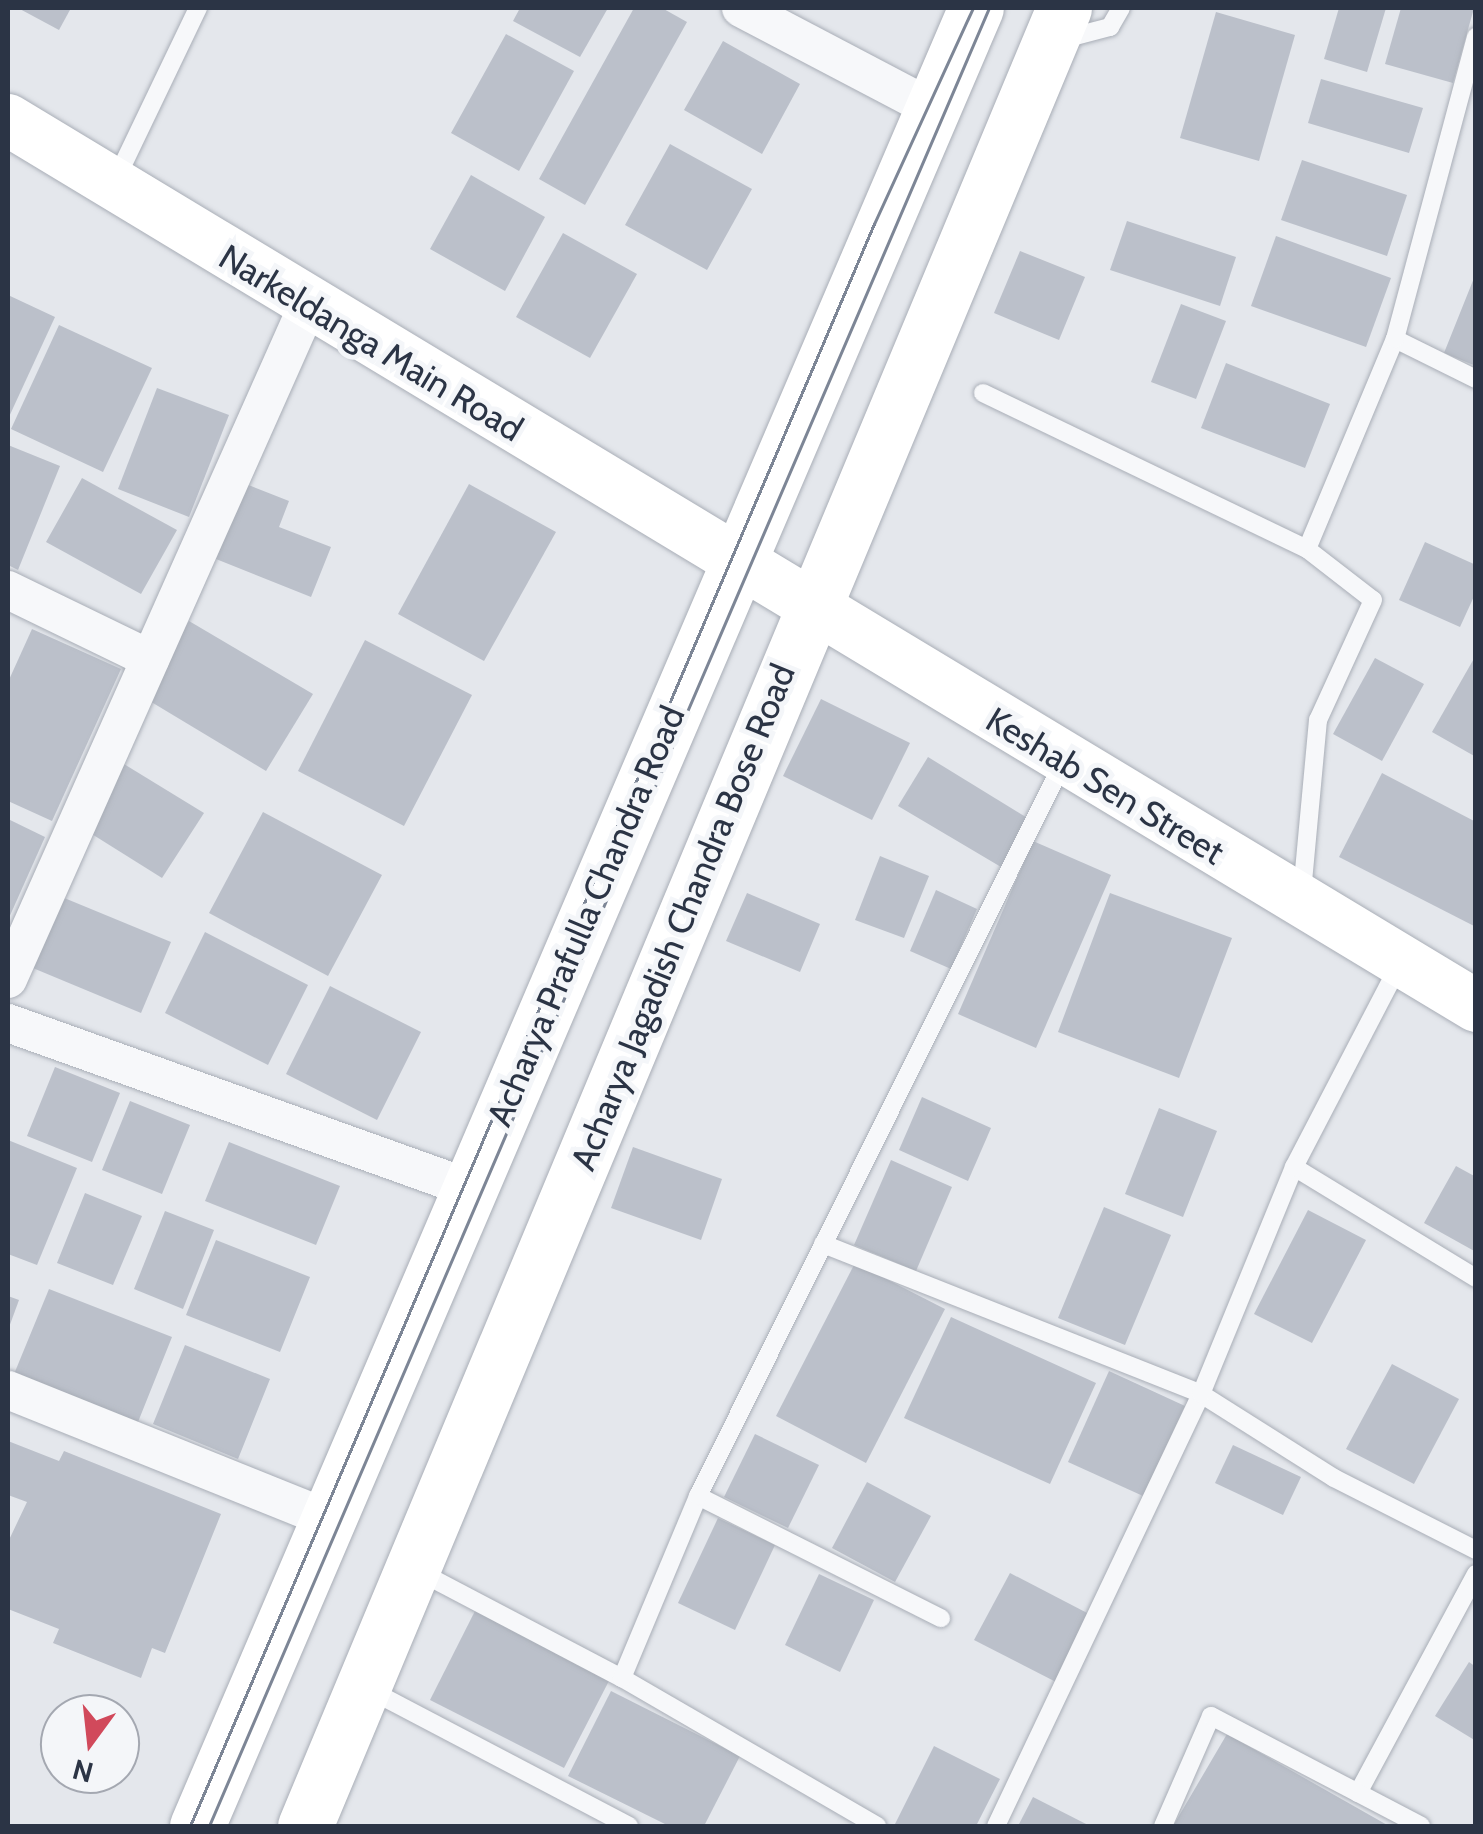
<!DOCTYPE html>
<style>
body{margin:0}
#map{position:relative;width:1483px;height:1834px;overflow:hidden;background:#e4e7ec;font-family:Cabin,sans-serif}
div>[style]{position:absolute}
.building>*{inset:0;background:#bbc0ca}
.roads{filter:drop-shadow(0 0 2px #a9aeb7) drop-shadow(0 0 2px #a9aeb7)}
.service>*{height:18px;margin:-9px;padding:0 9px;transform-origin:9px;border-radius:9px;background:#f7f8fa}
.minor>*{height:38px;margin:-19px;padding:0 19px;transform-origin:19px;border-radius:19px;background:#f7f8fa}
.secondary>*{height:52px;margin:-26px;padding:0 26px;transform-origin:26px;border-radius:26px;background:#fff}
.primary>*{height:55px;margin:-27.5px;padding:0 27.5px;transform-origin:27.5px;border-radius:27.5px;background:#fff}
.tram>*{height:2.5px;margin:-1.25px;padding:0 1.25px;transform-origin:1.25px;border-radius:1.25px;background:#7d8696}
span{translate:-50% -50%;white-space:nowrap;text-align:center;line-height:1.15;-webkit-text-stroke:10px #f4f6f9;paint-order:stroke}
.street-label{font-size:35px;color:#2b3445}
.frame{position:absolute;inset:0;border:10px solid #2b3445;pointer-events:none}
.north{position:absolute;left:40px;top:1694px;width:100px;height:100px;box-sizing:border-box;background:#f4f6f9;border:2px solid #a4a8b1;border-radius:50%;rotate:195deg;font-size:28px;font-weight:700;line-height:40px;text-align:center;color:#2b3445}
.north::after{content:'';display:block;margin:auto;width:35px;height:45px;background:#d1495b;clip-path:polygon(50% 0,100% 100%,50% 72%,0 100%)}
</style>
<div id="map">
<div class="building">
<div style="clip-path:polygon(18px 8px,71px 8px,59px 30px)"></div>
<div style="clip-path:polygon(520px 8px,608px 8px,580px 57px,513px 21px)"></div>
<div style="clip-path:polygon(634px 8px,662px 8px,687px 22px,585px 205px,539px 179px)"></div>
<div style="clip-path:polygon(1339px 8px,1386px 8px,1367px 72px,1324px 59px)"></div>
<div style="clip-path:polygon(1401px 8px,1474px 8px,1453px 83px,1385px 64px)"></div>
<div style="clip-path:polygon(1216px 12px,1295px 35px,1259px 161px,1180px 138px)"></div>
<div style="clip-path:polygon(506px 34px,574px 71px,519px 171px,451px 133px)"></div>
<div style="clip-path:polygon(723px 41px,800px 84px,762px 154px,684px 110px)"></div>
<div style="clip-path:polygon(1321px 79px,1423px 108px,1409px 153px,1308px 123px)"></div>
<div style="clip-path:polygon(670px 144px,752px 189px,707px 270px,625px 225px)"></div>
<div style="clip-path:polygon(1302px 160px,1407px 195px,1387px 256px,1281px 220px)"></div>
<div style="clip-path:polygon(471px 175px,545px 217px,505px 291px,430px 249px)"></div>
<div style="clip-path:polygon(1127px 221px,1236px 257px,1220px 306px,1110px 270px)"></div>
<div style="clip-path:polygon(563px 233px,637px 274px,590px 358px,516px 317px)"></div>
<div style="clip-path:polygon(1276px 236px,1391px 278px,1366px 347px,1251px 306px)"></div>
<div style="clip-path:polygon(1020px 251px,1085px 277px,1059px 340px,994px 313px)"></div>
<div style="clip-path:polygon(1476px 273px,1476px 366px,1444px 353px)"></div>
<div style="clip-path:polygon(8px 295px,55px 317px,8px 419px)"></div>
<div style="clip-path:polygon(1181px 304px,1226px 321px,1196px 399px,1151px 382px)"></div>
<div style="clip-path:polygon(59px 325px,152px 368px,103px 472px,11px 429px)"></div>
<div style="clip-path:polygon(1226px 363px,1330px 404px,1305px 468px,1201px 428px)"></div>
<div style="clip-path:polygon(157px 388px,229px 415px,189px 517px,118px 489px)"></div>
<div style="clip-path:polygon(8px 445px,60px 466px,18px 570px,8px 565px)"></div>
<div style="clip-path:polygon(82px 478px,177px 530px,141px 594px,46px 542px)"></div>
<div style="clip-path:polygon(246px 484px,289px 501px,279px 527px,331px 547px,311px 597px,216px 559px)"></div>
<div style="clip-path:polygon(469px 484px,556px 532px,484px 661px,398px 614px)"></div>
<div style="clip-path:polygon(1425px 542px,1476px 565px,1476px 592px,1460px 627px,1399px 600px)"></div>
<div style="clip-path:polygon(189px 621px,313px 694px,266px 771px,143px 697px)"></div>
<div style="clip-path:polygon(32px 629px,121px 669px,52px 821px,8px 801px,8px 682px)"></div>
<div style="clip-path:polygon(365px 640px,472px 695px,404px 826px,298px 771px)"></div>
<div style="clip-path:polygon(1476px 655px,1476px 757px,1432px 732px)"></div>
<div style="clip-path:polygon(1375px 658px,1424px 684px,1382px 761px,1333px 734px)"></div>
<div style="clip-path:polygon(821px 699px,910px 743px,872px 820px,783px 776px)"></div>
<div style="clip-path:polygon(928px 757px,1029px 819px,1001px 867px,898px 806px)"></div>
<div style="clip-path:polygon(119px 761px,204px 813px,162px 878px,79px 826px)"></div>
<div style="clip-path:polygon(1382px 773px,1476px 822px,1476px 927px,1339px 857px)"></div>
<div style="clip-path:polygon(263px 812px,382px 875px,328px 976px,209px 913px)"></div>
<div style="clip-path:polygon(8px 819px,45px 837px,8px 920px)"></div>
<div style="clip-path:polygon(1033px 841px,1111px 875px,1036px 1048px,958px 1014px)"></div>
<div style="clip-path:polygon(880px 856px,929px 876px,904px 938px,855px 920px)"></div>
<div style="clip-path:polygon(936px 890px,977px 909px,951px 969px,910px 951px)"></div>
<div style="clip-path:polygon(747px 893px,820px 924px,800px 972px,726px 941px)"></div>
<div style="clip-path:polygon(1110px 893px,1232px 938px,1179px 1078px,1058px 1032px)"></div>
<div style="clip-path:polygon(57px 895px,171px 942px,141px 1013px,28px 966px)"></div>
<div style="clip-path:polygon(205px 932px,308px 985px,268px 1065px,165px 1013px)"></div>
<div style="clip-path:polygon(330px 986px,421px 1032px,377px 1120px,286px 1074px)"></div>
<div style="clip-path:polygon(55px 1067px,120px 1093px,92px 1162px,27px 1136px)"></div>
<div style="clip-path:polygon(922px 1097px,991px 1128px,968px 1181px,899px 1150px)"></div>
<div style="clip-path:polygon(130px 1101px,190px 1125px,162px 1194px,102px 1170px)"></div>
<div style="clip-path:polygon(1159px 1108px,1217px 1131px,1183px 1217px,1125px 1194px)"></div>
<div style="clip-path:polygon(8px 1140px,77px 1168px,37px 1265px,8px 1254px)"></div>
<div style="clip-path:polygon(229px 1142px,340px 1186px,316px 1245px,205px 1201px)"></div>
<div style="clip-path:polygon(633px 1147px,722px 1179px,701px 1240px,611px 1208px)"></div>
<div style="clip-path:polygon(891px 1160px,952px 1187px,916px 1271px,854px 1245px)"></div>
<div style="clip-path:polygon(1456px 1166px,1476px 1177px,1476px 1252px,1424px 1223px)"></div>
<div style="clip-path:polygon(85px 1193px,142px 1216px,113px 1285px,57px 1263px)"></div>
<div style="clip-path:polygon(1104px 1207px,1171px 1235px,1125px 1345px,1058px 1318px)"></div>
<div style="clip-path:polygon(1308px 1210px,1366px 1240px,1312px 1343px,1254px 1314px)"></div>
<div style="clip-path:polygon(165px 1211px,214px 1230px,183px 1309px,134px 1289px)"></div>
<div style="clip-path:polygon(216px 1240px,310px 1277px,280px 1352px,186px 1315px)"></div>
<div style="clip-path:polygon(855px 1263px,945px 1309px,866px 1463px,776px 1416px)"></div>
<div style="clip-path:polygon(49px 1289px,172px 1337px,136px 1427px,12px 1379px)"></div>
<div style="clip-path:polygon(8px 1296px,19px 1300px,8px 1330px)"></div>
<div style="clip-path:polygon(951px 1317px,1096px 1383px,1050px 1484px,904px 1418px)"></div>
<div style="clip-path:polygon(185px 1345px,270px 1379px,238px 1459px,153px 1424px)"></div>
<div style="clip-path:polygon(1392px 1364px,1459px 1399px,1414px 1484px,1346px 1449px)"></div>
<div style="clip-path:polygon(1109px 1371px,1185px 1406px,1143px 1496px,1068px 1462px)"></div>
<div style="clip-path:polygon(755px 1434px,819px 1465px,788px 1528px,724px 1497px)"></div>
<div style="clip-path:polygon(8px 1441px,59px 1461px,64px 1451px,221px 1514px,165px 1653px,152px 1648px,141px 1678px,53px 1643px,59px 1629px,8px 1609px,8px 1542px,27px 1502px,8px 1495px)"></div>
<div style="clip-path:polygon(1233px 1445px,1301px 1477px,1283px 1515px,1215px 1483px)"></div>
<div style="clip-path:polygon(867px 1482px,931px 1516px,895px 1582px,832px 1548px)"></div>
<div style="clip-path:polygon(718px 1518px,775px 1545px,735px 1630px,678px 1603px)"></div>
<div style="clip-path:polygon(1010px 1573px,1091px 1615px,1056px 1682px,974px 1640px)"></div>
<div style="clip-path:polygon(819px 1574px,874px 1600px,840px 1672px,785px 1645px)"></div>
<div style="clip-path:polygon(476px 1609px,611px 1677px,564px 1768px,430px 1700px)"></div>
<div style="clip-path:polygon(1469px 1662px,1476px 1667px,1476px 1741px,1435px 1716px)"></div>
<div style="clip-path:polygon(611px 1691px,740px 1756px,704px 1826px,669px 1826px,568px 1776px)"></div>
<div style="clip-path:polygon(1227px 1734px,1389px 1826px,1173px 1826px)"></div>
<div style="clip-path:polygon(934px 1746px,1000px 1779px,976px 1826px,895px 1824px)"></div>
<div style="clip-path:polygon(1033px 1797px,1090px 1826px,1018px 1826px)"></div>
</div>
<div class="roads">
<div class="service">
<div style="left:1060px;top:40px;width:52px;rotate:-14.6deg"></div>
<div style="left:1110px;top:27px;width:22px;rotate:-60deg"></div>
<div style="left:116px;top:179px;width:190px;rotate:-64.4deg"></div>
<div style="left:1395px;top:339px;width:90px;rotate:26.3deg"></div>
<div style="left:983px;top:393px;width:360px;rotate:25.7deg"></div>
<div style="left:1307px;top:549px;width:83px;rotate:37.7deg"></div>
<div style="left:1373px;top:600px;width:132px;rotate:114.6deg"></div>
<div style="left:1318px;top:720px;width:174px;rotate:95.3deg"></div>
<div style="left:1307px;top:549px;width:228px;rotate:-67.3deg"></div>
<div style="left:1395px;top:339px;width:313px;rotate:-75deg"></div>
<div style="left:1294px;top:1167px;width:213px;rotate:31.4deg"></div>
<div style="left:823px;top:1244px;width:407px;rotate:21.6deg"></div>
<div style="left:1201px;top:1394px;width:157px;rotate:32.3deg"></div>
<div style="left:1334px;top:1478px;width:159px;rotate:26.9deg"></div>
<div style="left:698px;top:1496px;width:272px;rotate:26.7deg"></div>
<div style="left:416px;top:1570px;width:233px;rotate:27.7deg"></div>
<div style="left:622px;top:1678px;width:295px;rotate:30.1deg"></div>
<div style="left:622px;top:1678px;width:197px;rotate:-67.3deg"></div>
<div style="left:698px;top:1496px;width:821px;rotate:-63.53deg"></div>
<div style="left:368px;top:1689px;width:295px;rotate:27.7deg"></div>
<div style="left:1358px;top:1793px;width:249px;rotate:-61.7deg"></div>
<div style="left:996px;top:1826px;width:478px;rotate:-64.6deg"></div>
<div style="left:1201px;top:1394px;width:245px;rotate:-67.7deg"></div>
<div style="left:1294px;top:1167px;width:225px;rotate:-62.5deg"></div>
<div style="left:1163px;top:1826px;width:120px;rotate:-66.4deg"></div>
<div style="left:1211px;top:1716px;width:237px;rotate:27.6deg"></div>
</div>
<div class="minor">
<div style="left:741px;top:8px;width:217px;rotate:27.7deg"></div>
<div style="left:8px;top:590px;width:158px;rotate:25.9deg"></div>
<div style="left:8px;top:979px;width:738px;rotate:-66.01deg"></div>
<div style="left:8px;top:1023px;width:491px;rotate:19.7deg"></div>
<div style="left:8px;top:1390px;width:346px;rotate:21.9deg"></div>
</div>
<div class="secondary">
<div style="left:8px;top:120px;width:1715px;rotate:31.11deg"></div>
</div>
<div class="primary">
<div style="left:197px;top:1826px;width:1978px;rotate:-66.81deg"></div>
<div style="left:305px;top:1826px;width:1970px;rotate:-67.34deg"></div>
</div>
</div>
<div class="tram">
<div style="left:190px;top:1826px;width:1742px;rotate:-66.88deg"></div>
<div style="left:874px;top:224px;width:238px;rotate:-65.4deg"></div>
<div style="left:209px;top:1826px;width:1978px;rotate:-66.78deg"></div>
</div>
<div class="street-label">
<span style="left:371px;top:343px;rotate:31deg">Narkeldanga Main Road</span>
<span style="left:1105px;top:786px;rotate:31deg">Keshab Sen Street</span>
<span style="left:586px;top:916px;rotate:-67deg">Acharya Prafulla Chandra Road</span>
<span style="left:683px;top:917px;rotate:-68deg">Acharya Jagadish Chandra Bose Road</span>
</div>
<div class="frame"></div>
<div class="north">N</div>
</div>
